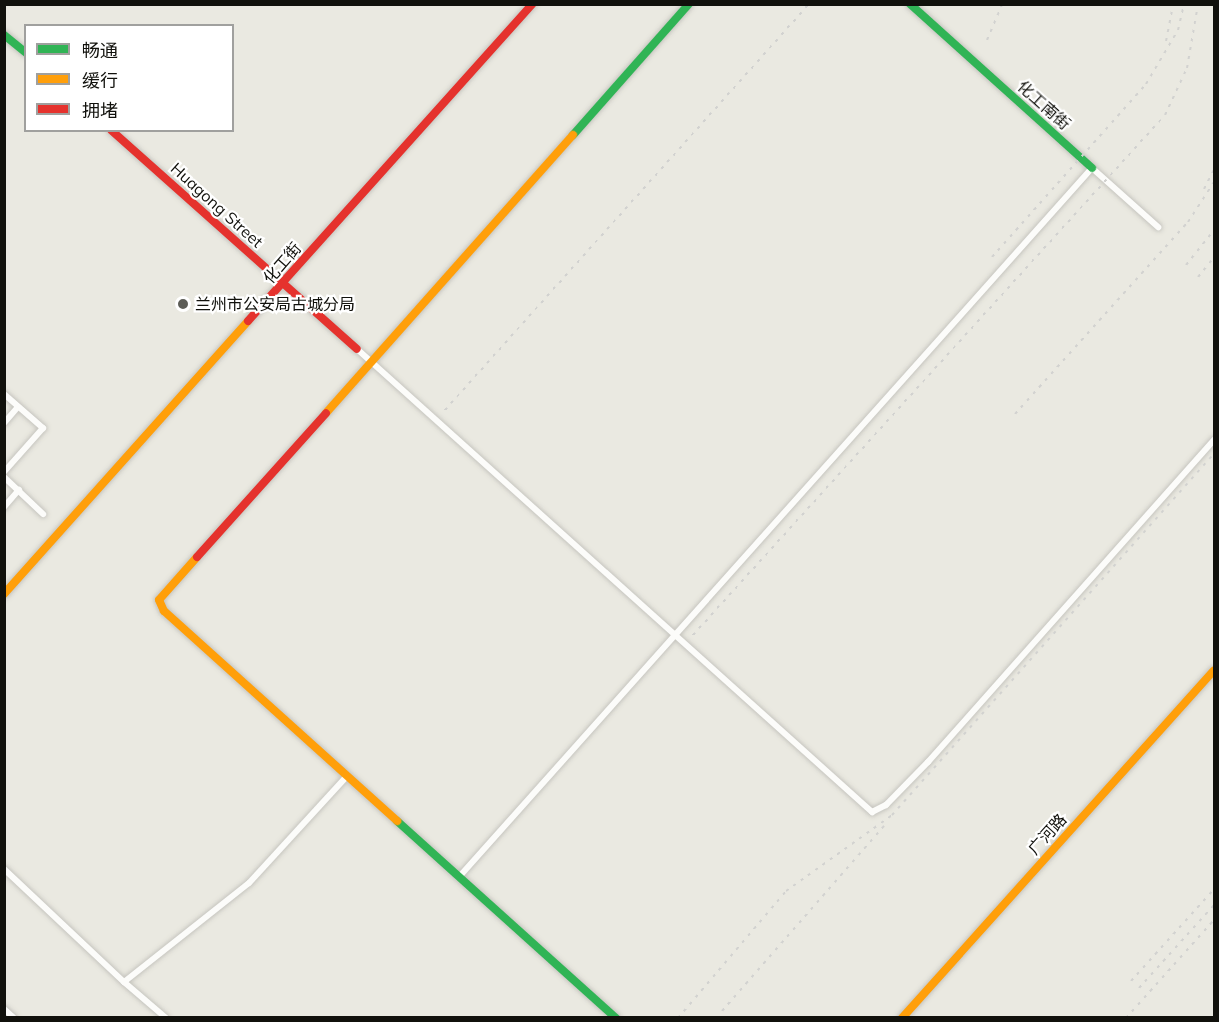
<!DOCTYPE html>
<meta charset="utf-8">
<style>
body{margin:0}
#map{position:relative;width:1219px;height:1022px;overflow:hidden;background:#eae9e1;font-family:Mulish,"Noto Sans SC",sans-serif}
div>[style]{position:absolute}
.roads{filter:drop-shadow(0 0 2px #c6c5bf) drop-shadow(0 0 2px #c6c5bf)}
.street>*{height:6px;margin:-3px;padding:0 3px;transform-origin:3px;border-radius:3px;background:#fcfcfa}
.fast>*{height:8px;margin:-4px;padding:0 4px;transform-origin:4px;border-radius:4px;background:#30b455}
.slow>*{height:8px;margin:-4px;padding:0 4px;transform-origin:4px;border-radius:4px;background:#ff9f0a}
.jam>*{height:8px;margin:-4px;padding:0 4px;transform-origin:4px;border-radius:4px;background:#e5322d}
.rail>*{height:2px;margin-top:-1px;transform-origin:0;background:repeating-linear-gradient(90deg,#d2d2d0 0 3px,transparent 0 9px)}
.dots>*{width:16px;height:16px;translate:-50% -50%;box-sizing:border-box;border:3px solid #fff;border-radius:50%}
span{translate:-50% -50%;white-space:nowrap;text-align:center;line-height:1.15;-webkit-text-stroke:4.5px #fff;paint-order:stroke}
.street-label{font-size:16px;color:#11110c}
.poi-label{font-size:16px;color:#11110c}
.left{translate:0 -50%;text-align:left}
.frame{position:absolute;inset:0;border:6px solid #11110c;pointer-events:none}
.legend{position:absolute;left:24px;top:24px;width:210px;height:108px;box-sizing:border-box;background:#fff;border:2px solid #a0a09e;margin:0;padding:8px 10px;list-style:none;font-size:18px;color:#11110c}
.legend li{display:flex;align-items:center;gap:12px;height:30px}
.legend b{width:30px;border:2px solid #a0a09e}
</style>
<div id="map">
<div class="roads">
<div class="street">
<div style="left:357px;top:349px;width:693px;rotate:41.96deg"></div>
<div style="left:872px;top:812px;width:16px;rotate:-27deg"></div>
<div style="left:886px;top:805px;width:60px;rotate:-45.7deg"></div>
<div style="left:928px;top:762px;width:431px;rotate:-48.4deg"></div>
<div style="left:4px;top:394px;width:52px;rotate:41.1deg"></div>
<div style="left:43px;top:428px;width:59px;rotate:131.6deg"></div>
<div style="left:4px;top:423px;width:21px;rotate:-49deg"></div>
<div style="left:4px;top:477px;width:54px;rotate:43.5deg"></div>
<div style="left:4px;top:507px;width:23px;rotate:-49deg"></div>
<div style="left:4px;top:869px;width:165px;rotate:43.3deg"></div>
<div style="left:124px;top:982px;width:159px;rotate:-38.4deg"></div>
<div style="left:249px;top:883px;width:145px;rotate:-47.5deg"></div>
<div style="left:459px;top:877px;width:950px;rotate:-48.24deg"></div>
<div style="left:1092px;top:168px;width:89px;rotate:41.8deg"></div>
<div style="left:124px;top:982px;width:55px;rotate:40.6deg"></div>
<div style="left:4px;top:1009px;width:13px;rotate:42deg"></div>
</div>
<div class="fast">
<div style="left:910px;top:4px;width:245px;rotate:42deg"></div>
<div style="left:4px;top:35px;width:28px;rotate:39deg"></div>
<div style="left:573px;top:135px;width:175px;rotate:-48.5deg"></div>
<div style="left:397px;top:821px;width:295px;rotate:42deg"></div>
</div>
<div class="slow">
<div style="left:326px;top:413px;width:372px;rotate:-48.4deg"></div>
<div style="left:197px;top:557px;width:57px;rotate:131.5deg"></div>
<div style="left:159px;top:600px;width:12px;rotate:66deg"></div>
<div style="left:164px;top:611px;width:314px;rotate:42deg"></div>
<div style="left:4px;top:594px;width:366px;rotate:-48.2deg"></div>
<div style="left:902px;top:1018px;width:467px;rotate:-48.1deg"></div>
</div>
<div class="jam">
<div style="left:111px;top:130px;width:329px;rotate:41.7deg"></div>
<div style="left:248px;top:321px;width:426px;rotate:-48.1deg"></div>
<div style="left:197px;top:557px;width:193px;rotate:-48.1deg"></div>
</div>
</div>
<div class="rail">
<div style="left:987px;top:40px;width:39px;rotate:-67deg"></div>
<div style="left:1166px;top:41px;width:38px;rotate:-79deg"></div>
<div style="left:1204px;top:189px;width:22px;rotate:-63deg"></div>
<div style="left:992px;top:257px;width:232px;rotate:-48.3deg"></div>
<div style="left:1146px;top:84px;width:63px;rotate:-59.3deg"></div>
<div style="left:1178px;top:30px;width:27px;rotate:-77deg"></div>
<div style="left:1186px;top:265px;width:45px;rotate:-51.3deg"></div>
<div style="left:1198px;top:277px;width:26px;rotate:-51deg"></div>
<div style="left:445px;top:410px;width:545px;rotate:-48.12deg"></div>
<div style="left:1015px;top:414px;width:258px;rotate:-48deg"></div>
<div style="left:1188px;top:222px;width:48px;rotate:-57deg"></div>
<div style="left:693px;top:635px;width:702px;rotate:-47.77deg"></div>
<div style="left:1165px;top:115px;width:52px;rotate:-64.9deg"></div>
<div style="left:1187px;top:68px;width:65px;rotate:-80.2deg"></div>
<div style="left:1131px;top:981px;width:124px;rotate:-47.9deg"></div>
<div style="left:1139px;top:988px;width:112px;rotate:-47.9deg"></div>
<div style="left:722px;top:1011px;width:246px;rotate:-48.8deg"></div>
<div style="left:678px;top:1018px;width:167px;rotate:-49.6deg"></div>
<div style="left:786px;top:891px;width:130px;rotate:-35.6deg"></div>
<div style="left:892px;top:815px;width:484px;rotate:-48.3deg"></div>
<div style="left:1126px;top:1018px;width:132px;rotate:-48.1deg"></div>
</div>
<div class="dots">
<div style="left:183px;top:304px;background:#5d5d57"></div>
</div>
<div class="street-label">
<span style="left:1044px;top:105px;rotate:42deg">化工南街</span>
<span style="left:217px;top:205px;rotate:42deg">Huagong Street</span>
<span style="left:282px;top:263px;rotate:-49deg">化工街</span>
<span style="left:1047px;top:834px;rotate:-48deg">广河路</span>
</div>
<div class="poi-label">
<span class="left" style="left:195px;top:304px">兰州市公安局古城分局</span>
</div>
<div class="frame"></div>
<ul class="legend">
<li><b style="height:8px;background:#30b455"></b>畅通</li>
<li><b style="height:8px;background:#ff9f0a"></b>缓行</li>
<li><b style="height:8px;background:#e5322d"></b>拥堵</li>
</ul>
</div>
